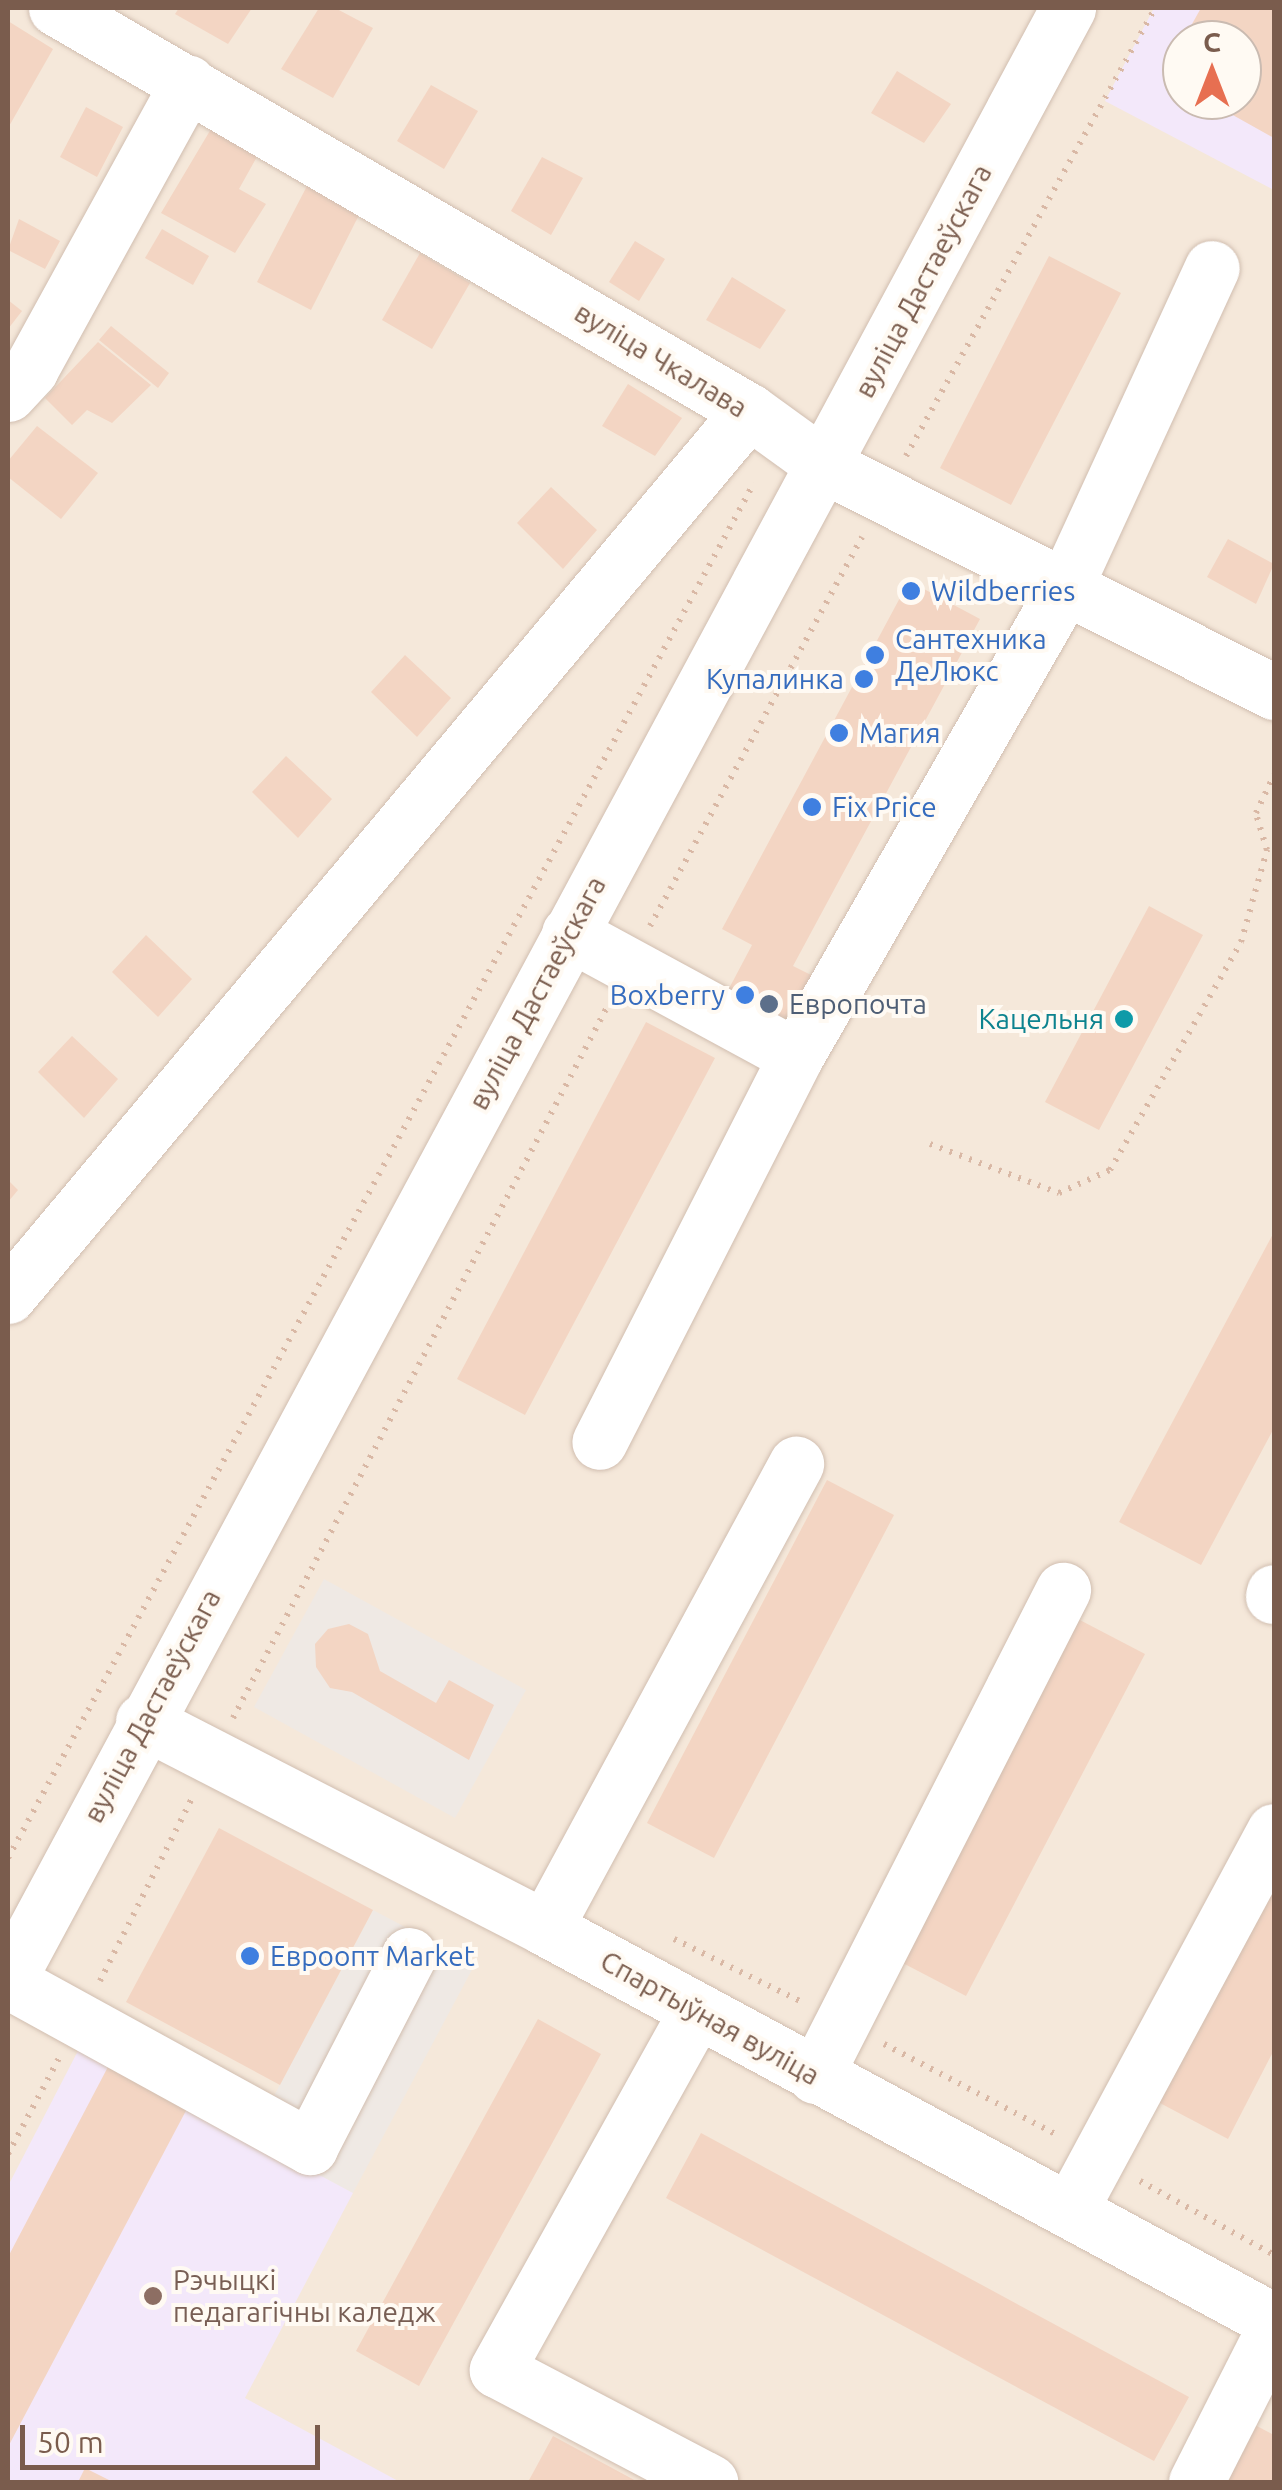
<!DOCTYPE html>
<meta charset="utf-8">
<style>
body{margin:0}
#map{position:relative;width:1282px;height:2490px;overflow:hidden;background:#fdf6ec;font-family:Ubuntu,sans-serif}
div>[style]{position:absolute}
.residential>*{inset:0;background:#f5e8da}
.industrial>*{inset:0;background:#efe9e4}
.education>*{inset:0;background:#f3e8fa}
.building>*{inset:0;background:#f3d5c3}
.path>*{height:6px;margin-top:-3px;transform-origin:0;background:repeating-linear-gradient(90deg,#d9b8a5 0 2.5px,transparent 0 10.5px)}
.roads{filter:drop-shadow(0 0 2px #d1beb0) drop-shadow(0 0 2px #d1beb0)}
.minor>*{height:55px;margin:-27.5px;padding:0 27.5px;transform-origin:27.5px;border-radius:27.5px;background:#fff}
.dots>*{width:28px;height:28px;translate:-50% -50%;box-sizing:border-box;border:5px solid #fffaf3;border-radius:50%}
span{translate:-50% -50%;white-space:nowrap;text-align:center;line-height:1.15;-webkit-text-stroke:8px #fffaf3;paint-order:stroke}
.street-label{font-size:28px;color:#7a5c4d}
.shop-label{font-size:28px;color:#366cbe}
.left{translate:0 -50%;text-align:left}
.right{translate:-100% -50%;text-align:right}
.service-label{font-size:28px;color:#4e5e75}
.culture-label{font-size:28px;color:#0d838f}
.education-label{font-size:28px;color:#785e54}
.frame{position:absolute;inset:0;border:10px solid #7a5c4d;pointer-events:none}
.north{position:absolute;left:1162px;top:20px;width:100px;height:100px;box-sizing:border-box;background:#fffaf3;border:2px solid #cabbb1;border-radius:50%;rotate:0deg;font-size:28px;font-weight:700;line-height:40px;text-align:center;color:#7a5c4d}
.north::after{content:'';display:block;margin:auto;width:35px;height:45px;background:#e76f51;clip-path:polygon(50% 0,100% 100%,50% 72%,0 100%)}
.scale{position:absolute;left:20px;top:2425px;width:300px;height:45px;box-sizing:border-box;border:5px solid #7a5c4d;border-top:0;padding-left:12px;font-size:30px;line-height:35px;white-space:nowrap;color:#7a5c4d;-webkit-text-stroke:8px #fffaf3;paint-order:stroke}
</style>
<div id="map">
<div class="residential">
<div style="clip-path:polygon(evenodd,8px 8px,1274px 8px,1274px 2482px,8px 2482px,8px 8px,1182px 40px,1242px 40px,1242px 100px,1182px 100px,1182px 40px)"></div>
</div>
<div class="industrial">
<div style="clip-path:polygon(324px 1579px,526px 1690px,455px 1818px,254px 1707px)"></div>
<div style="clip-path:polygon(373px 1910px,475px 1964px,353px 2193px,251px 2139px)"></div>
</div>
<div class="education">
<div style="clip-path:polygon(evenodd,1154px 8px,1274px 8px,1274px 190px,1105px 101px,1154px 8px,1182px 40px,1242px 40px,1242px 100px,1182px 100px,1182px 40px)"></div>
<div style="clip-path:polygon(80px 2047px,353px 2193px,245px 2398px,400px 2482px,8px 2482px,8px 2186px)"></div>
</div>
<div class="building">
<div style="clip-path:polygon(179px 8px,252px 8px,228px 44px,175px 14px)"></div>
<div style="clip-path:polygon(319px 8px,335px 8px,373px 28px,333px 98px,281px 69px)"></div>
<div style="clip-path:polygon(1201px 8px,1274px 8px,1274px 138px,1206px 100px,1242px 100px,1242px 40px,1183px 40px)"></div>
<div style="clip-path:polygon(8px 21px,53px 49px,8px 128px)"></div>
<div style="clip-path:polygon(1182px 42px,1182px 87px,1163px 76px)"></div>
<div style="clip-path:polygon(897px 71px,951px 104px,924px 143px,871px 113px)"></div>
<div style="clip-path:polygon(431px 85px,478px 111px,444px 169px,397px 141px)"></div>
<div style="clip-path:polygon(86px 107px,123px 127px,97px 177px,60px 157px)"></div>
<div style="clip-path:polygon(211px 129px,258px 155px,239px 189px,266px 204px,235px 253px,161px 213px)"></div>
<div style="clip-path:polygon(542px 157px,583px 178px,551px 235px,511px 211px)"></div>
<div style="clip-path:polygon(307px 186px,359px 215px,311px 310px,257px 282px)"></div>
<div style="clip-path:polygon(19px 219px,60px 241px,45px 269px,8px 250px)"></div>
<div style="clip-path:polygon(162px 229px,209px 256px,193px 285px,145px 258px)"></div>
<div style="clip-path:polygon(635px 241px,665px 259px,639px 301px,609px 282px)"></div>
<div style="clip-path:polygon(420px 253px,470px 283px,432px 349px,382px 320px)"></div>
<div style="clip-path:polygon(1049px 256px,1121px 293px,1011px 505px,940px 468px)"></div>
<div style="clip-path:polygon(732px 277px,786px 310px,760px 349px,706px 320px)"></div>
<div style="clip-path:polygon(8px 300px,22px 311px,8px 329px)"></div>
<div style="clip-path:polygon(111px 326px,169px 373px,158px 388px,99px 340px)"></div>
<div style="clip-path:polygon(98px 342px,151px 385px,112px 423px,87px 410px,72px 425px,45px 398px)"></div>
<div style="clip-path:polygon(628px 384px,682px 418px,655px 456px,602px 426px)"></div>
<div style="clip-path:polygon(37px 426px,98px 473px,61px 519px,8px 477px,8px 461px)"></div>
<div style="clip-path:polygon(551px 487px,597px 530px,563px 569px,517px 523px)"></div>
<div style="clip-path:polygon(1228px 539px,1274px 564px,1256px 604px,1207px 577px)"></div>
<div style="clip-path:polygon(909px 581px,980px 619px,793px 966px,815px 977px,787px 1031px,724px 998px,752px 945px,722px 929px)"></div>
<div style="clip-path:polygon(405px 655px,451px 698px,417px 737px,371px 692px)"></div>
<div style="clip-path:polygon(286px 756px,332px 799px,298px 838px,252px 792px)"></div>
<div style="clip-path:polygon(1149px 906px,1203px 935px,1099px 1130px,1045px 1102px)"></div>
<div style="clip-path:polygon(146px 935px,192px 979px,158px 1017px,112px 972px)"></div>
<div style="clip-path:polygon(646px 1022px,715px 1058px,525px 1415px,457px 1379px)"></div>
<div style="clip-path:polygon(72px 1036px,118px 1079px,84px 1118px,38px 1072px)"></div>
<div style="clip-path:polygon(8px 1180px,18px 1190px,8px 1202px)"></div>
<div style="clip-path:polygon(1274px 1232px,1274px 1428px,1201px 1565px,1119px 1522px)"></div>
<div style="clip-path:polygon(827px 1480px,894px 1515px,714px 1858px,647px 1823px)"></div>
<div style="clip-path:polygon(1076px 1618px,1145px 1654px,966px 1996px,897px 1960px)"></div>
<div style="clip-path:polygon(349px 1624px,368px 1634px,380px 1671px,436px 1703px,449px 1680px,494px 1705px,469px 1760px,352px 1692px,330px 1688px,316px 1667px,315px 1644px,328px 1629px)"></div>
<div style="clip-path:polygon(219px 1828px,373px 1910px,280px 2085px,126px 2002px)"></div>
<div style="clip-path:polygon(1274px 1882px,1274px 2050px,1228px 2139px,1158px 2102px)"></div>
<div style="clip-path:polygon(538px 2019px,601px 2054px,419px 2386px,356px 2351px)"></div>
<div style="clip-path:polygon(110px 2063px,189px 2105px,8px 2447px,8px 2257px)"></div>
<div style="clip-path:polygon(701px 2133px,1189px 2397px,1154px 2461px,666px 2198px)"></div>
<div style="clip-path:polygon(1255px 2425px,1274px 2435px,1274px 2482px,1224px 2482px)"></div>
<div style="clip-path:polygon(553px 2436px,638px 2482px,528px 2482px)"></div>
<div style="clip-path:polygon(85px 2468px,113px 2482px,78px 2482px)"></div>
</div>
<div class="path">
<div style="left:906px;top:456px;width:513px;rotate:-60.93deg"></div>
<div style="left:650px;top:926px;width:443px;rotate:-61.4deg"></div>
<div style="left:930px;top:1144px;width:138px;rotate:20.8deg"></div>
<div style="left:1059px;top:1193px;width:56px;rotate:-24.3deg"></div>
<div style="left:1110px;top:1170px;width:263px;rotate:-60.1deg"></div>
<div style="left:1241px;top:942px;width:96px;rotate:-74.2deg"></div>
<div style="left:1267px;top:850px;width:39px;rotate:-107deg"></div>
<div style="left:1256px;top:813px;width:42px;rotate:-64.7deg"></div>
<div style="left:233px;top:1718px;width:803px;rotate:-62.25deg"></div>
<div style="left:8px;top:1858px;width:1564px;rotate:-61.52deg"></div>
<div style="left:674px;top:1939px;width:143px;rotate:26.2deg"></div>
<div style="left:100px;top:1981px;width:207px;rotate:-63.3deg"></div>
<div style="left:884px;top:2044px;width:198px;rotate:27.7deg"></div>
<div style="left:8px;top:2154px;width:109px;rotate:-62deg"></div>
<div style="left:1140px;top:2181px;width:153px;rotate:28.9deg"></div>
</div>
<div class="roads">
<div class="minor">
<div style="left:56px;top:8px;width:802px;rotate:30.18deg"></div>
<div style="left:749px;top:411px;width:94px;rotate:35.9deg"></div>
<div style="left:825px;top:466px;width:503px;rotate:26.72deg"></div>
<div style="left:8px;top:394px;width:33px;rotate:-47deg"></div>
<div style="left:30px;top:370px;width:328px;rotate:-61.2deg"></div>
<div style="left:569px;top:933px;width:258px;rotate:28.5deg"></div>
<div style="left:796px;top:1056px;width:433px;rotate:117deg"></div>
<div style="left:796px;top:1056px;width:541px;rotate:-60.16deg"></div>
<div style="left:1065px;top:587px;width:351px;rotate:-65.3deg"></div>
<div style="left:8px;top:1296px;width:1154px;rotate:-50.06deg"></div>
<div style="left:1273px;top:1596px;width:4px;rotate:-76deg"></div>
<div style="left:143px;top:1721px;width:452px;rotate:27.2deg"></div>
<div style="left:545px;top:1928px;width:828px;rotate:28.33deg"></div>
<div style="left:545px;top:1928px;width:528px;rotate:-61.59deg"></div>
<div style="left:8px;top:1980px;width:2239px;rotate:-61.74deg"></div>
<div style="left:8px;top:1981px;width:345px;rotate:28.8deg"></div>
<div style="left:310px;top:2147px;width:216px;rotate:-62.7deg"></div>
<div style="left:697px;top:2010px;width:412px;rotate:119.1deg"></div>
<div style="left:497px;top:2370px;width:241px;rotate:27.7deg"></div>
<div style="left:815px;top:2076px;width:546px;rotate:-62.97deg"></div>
<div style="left:1071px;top:2208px;width:428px;rotate:-61.7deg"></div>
<div style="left:1196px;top:2482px;width:173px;rotate:-63.1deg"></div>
</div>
</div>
<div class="dots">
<div style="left:911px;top:591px;background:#3f7fe0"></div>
<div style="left:875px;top:655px;background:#3f7fe0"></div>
<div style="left:864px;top:679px;background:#3f7fe0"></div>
<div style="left:839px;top:733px;background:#3f7fe0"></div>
<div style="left:812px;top:807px;background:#3f7fe0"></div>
<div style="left:745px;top:995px;background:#3f7fe0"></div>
<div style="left:769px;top:1004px;background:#5c6f8a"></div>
<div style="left:1124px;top:1019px;background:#0f9aa8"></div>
<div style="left:250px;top:1956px;background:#3f7fe0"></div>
<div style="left:153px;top:2296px;background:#8d6e63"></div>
</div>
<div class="street-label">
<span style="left:923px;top:281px;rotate:-62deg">вуліца Дастаеўскага</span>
<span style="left:661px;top:360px;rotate:31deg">вуліца Чкалава</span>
<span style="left:537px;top:993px;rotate:-62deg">вуліца Дастаеўскага</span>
<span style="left:152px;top:1706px;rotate:-62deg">вуліца Дастаеўскага</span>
<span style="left:710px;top:2018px;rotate:29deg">Спартыўная вуліца</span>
</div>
<div class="shop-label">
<span class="left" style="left:931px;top:591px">Wildberries</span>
<span class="left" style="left:895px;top:655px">Сантехника<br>ДеЛюкс</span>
<span class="right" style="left:844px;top:679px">Купалинка</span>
<span class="left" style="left:859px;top:733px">Магия</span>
<span class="left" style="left:832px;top:807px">Fix Price</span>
<span class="right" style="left:725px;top:995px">Boxberry</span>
<span class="left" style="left:270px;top:1956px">Евроопт Market</span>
</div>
<div class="service-label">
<span class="left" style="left:789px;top:1004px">Европочта</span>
</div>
<div class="culture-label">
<span class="right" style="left:1104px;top:1019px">Кацельня</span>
</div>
<div class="education-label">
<span class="left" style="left:173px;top:2296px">Рэчыцкі<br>педагагічны каледж</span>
</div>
<div class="frame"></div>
<div class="north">С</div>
<div class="scale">50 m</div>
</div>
